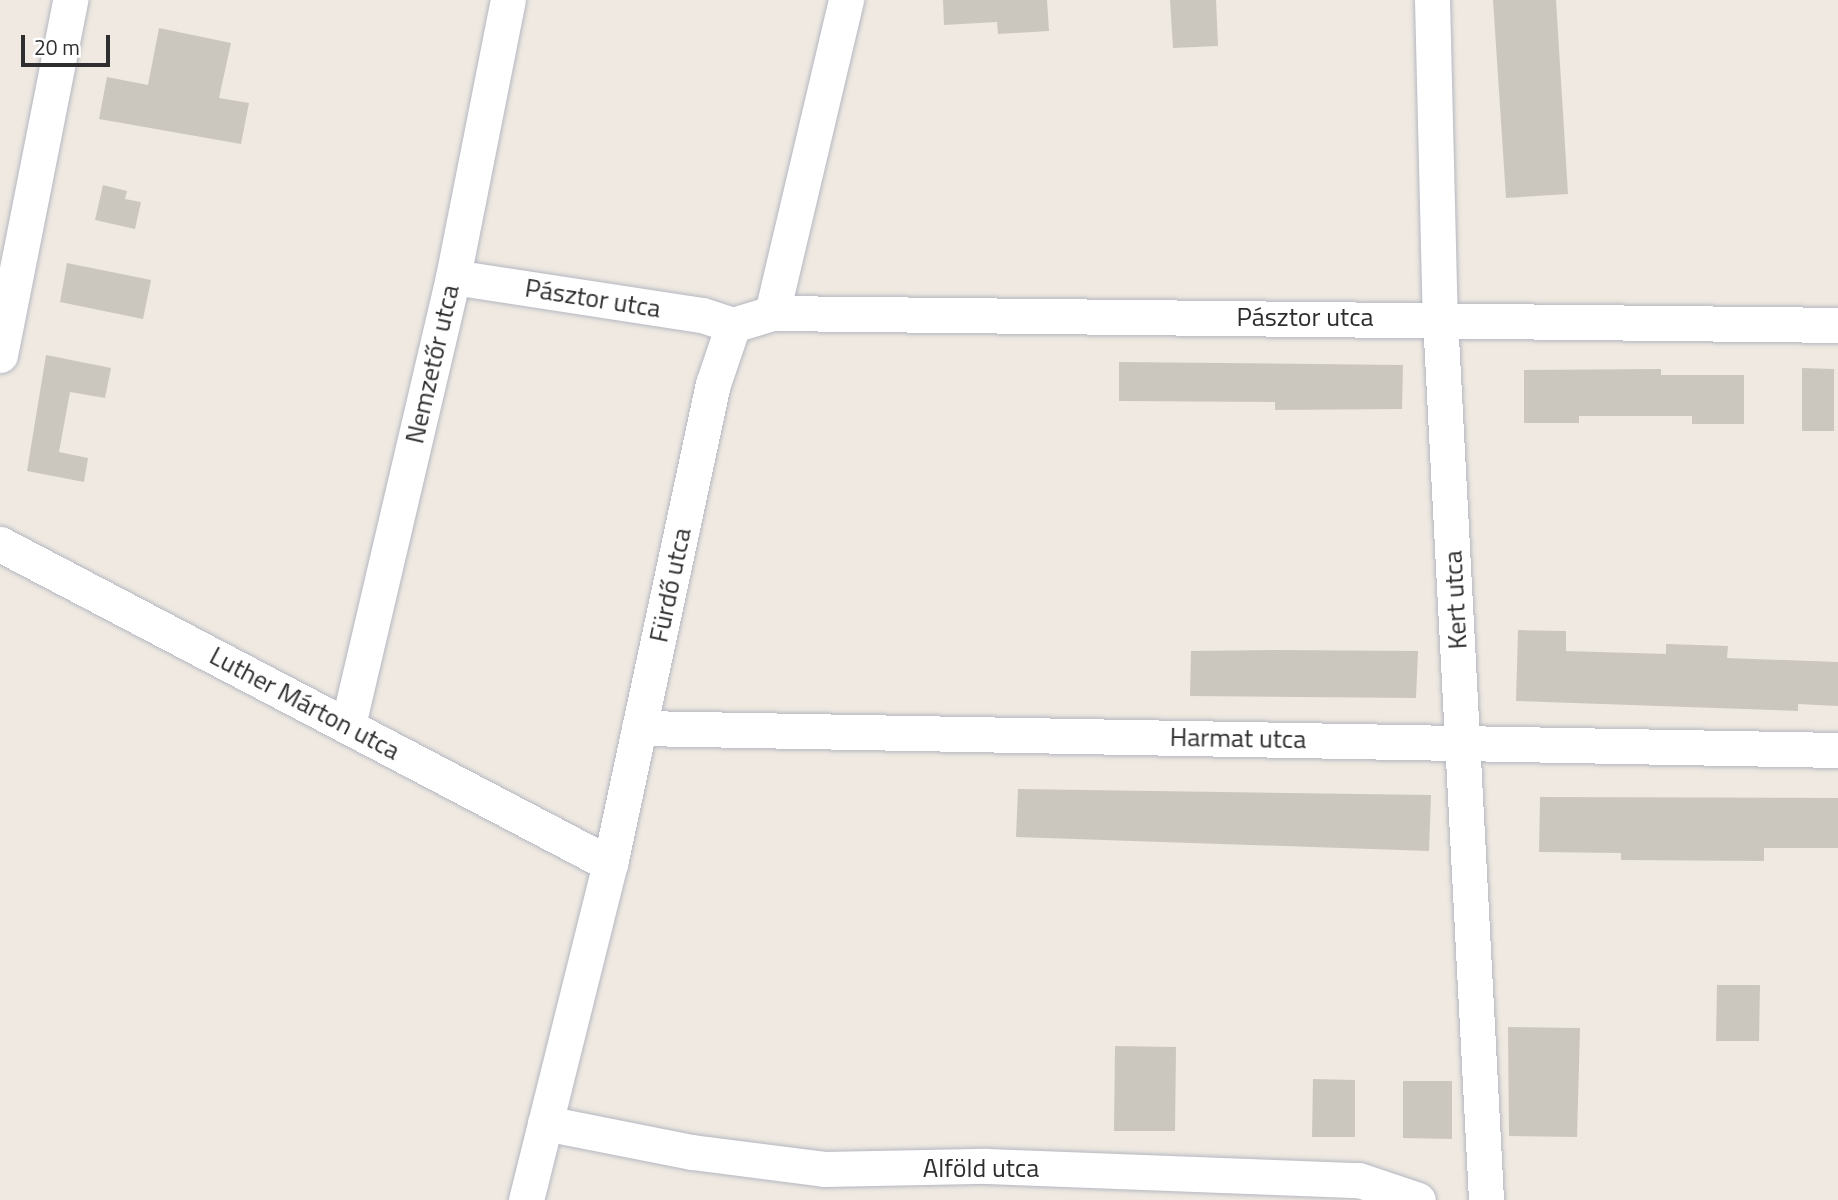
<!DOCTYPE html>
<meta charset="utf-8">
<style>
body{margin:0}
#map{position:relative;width:1838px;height:1200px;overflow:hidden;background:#efe9e1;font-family:"Titillium Web",sans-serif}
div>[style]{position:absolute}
.building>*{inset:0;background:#cbc7bf}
.roads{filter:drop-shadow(0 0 2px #b4b7c1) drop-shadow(0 0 2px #b4b7c1)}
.minor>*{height:35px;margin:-17.5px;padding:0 17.5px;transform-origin:17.5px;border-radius:17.5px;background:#fff}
span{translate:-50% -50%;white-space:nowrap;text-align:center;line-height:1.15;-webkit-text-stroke:5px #fff;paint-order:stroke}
.street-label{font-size:26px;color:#2e2e2e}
.scale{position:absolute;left:21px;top:35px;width:89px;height:32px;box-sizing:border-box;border:4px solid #2e2e2e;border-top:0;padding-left:9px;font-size:21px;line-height:24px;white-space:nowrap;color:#2e2e2e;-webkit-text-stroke:5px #fff;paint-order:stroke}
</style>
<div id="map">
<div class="building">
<div style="clip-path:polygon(943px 0,1047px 0,1049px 31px,998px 34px,997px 22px,944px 25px)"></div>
<div style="clip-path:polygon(1170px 0,1216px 0,1218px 46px,1173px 48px)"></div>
<div style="clip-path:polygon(1493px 0,1556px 0,1568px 194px,1506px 198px)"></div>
<div style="clip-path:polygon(159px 28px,231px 43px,219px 98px,249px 103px,241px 144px,99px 119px,107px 77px,148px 85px)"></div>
<div style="clip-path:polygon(103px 185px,127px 191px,125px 199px,141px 202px,135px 229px,95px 220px)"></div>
<div style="clip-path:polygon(67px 263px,151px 280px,143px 319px,60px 302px)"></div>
<div style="clip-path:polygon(46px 355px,111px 368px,105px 398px,70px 392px,59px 452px,88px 458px,84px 482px,27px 471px)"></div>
<div style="clip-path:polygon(1119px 362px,1403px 365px,1402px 409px,1275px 410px,1275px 402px,1119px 401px)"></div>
<div style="clip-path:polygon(1802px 368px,1834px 369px,1834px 431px,1802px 431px)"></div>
<div style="clip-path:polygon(1661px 369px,1661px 375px,1744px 375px,1744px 424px,1692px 424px,1692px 416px,1579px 416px,1579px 423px,1524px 423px,1524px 370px)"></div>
<div style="clip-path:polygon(1518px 630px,1566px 631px,1566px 651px,1666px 654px,1666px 644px,1728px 646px,1727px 658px,1838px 662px,1838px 706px,1798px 704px,1798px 711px,1516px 701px)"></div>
<div style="clip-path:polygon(1277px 650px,1418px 651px,1416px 698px,1190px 696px,1191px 651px)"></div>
<div style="clip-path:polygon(1018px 789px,1431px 795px,1429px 851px,1016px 837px)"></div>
<div style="clip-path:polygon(1540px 797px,1838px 798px,1838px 848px,1764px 848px,1764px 861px,1621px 860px,1621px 853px,1539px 852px)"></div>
<div style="clip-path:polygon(1717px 985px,1760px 985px,1759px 1041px,1716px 1041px)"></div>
<div style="clip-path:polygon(1508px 1027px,1580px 1028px,1577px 1137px,1509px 1136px)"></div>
<div style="clip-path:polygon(1115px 1046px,1176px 1047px,1175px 1131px,1114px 1131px)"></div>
<div style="clip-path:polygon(1313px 1079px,1355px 1080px,1355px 1137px,1312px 1137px)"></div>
<div style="clip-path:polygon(1403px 1081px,1452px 1081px,1452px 1139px,1403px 1138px)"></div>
</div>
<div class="roads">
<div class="minor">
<div style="left:1432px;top:0;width:318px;rotate:88.6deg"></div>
<div style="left:1440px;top:318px;width:883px;rotate:87.01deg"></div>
<div style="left:453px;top:277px;width:252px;rotate:8.7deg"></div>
<div style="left:702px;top:315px;width:33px;rotate:18deg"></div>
<div style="left:772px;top:313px;width:322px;rotate:-76.7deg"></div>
<div style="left:0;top:355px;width:362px;rotate:-78.8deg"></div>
<div style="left:0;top:544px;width:689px;rotate:27.68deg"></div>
<div style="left:348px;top:725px;width:460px;rotate:-76.8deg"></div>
<div style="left:453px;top:277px;width:282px;rotate:-78.8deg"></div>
<div style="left:639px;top:728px;width:1199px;rotate:1.05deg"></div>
<div style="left:545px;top:1123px;width:150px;rotate:11.2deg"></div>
<div style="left:692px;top:1152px;width:133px;rotate:7.3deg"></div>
<div style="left:824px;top:1169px;width:163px;rotate:-1.1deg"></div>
<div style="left:987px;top:1166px;width:372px;rotate:2.2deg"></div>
<div style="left:1359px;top:1180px;width:62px;rotate:18.7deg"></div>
<div style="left:526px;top:1200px;width:346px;rotate:-76deg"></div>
<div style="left:610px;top:864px;width:491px;rotate:-77.9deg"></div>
<div style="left:713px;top:384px;width:62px;rotate:-71.3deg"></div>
<div style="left:733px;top:325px;width:41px;rotate:-17.1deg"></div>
<div style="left:772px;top:313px;width:1066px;rotate:0.64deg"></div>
</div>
</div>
<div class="street-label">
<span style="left:593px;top:298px;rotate:9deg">Pásztor utca</span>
<span style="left:1305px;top:317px">Pásztor utca</span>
<span style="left:432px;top:364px;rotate:-77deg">Nemzetőr utca</span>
<span style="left:670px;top:585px;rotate:-78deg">Fürdő utca</span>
<span style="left:1455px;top:600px;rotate:-93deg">Kert utca</span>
<span style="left:305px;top:703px;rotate:28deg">Luther Márton utca</span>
<span style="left:1238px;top:738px;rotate:1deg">Harmat utca</span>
<span style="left:981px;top:1168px">Alföld utca</span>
</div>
<div class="scale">20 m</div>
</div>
